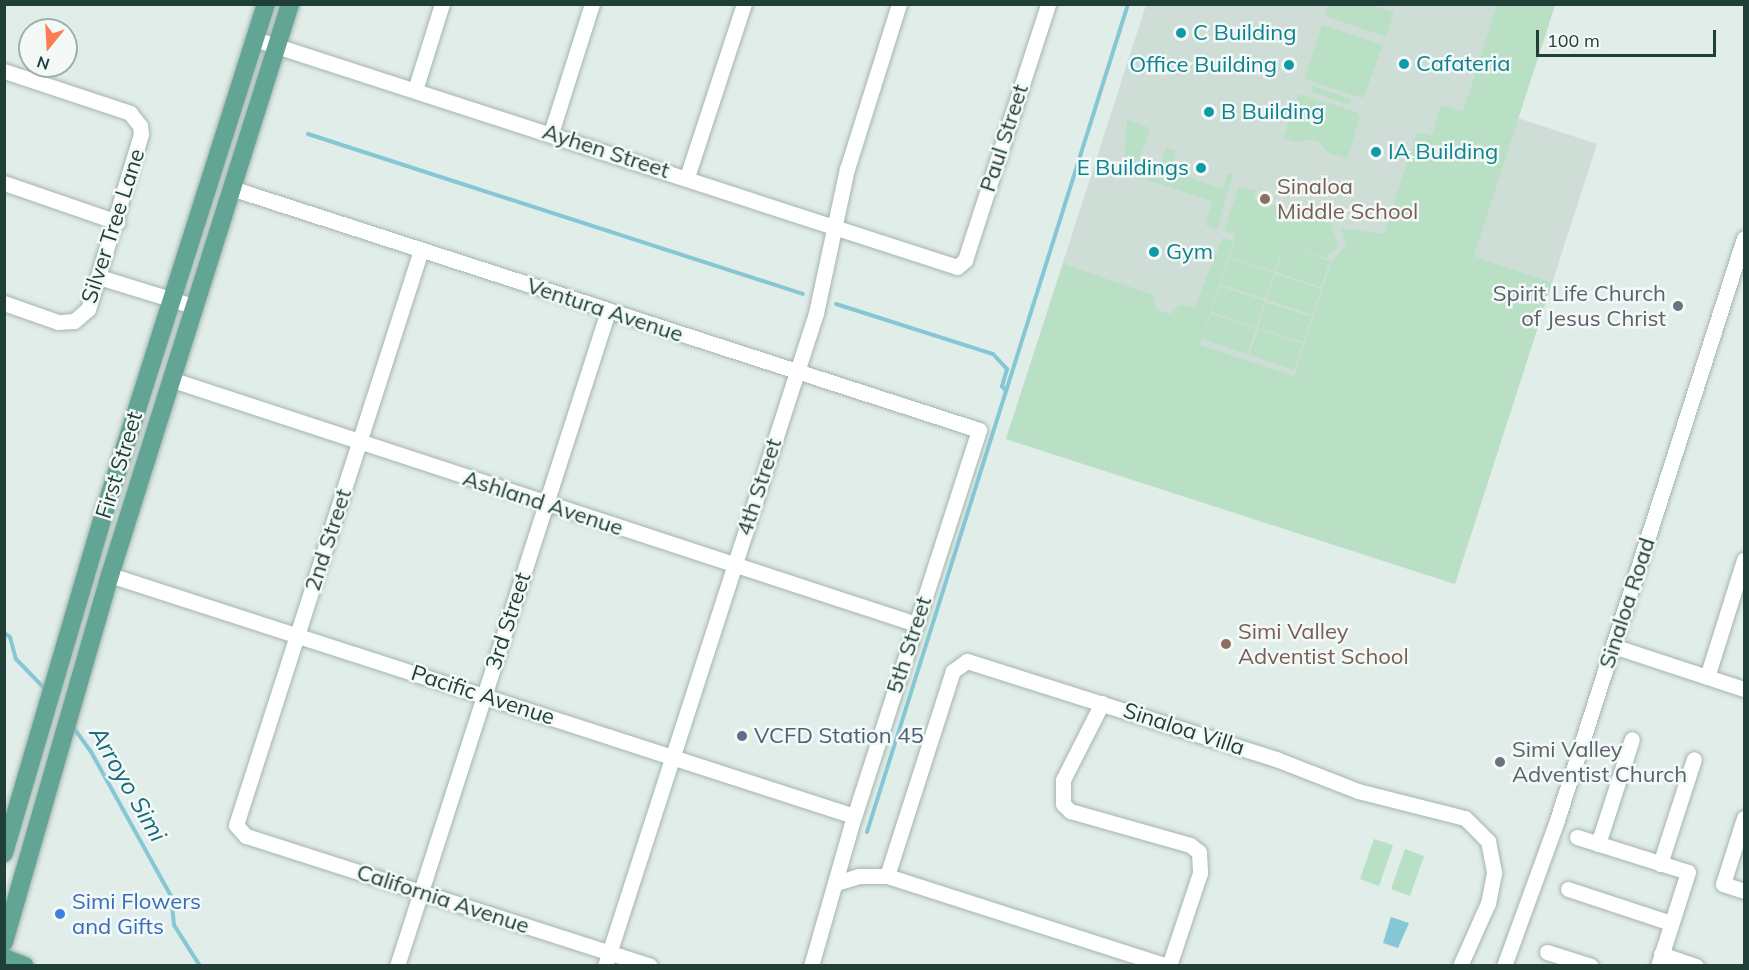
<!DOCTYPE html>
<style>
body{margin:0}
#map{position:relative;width:1749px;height:970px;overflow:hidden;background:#e1ede8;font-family:Mulish,sans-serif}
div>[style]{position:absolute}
.built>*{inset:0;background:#cfddd7}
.green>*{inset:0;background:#b9dfc4}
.water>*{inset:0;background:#86c7d5}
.stream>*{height:4px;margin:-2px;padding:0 2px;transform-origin:2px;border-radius:2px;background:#86c7d5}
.roads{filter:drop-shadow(0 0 2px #a3b5af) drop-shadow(0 0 2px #a3b5af)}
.minor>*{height:15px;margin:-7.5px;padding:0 7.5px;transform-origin:7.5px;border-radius:7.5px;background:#fff}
.major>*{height:18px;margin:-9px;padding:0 9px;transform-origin:9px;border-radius:9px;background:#63a595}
.dots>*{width:16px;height:16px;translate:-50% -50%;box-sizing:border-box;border:3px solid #f2f9f6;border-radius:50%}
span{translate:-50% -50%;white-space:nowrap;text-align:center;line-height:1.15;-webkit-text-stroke:5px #f2f9f6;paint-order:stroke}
.culture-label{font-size:22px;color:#0d838f}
.left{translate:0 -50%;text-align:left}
.right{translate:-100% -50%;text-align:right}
.street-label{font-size:22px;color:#203f37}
.education-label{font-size:22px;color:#785e54}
.worship-label{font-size:22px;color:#5b616d}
.service-label{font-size:22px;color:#4e5e75}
.shop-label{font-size:22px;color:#366cbe}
.water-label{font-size:24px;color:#176b7e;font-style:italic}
.frame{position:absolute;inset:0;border:6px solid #203f37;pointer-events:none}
.north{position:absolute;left:18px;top:18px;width:60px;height:60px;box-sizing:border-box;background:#f2f9f6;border:2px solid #9eafaa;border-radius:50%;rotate:198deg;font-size:16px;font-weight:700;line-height:24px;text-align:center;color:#203f37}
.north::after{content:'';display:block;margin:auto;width:21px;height:27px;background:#fa7e52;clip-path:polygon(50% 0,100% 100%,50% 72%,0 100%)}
.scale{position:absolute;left:1536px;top:30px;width:180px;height:27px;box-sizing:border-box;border:3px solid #203f37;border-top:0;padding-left:8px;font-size:18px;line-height:21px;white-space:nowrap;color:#203f37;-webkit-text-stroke:4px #f2f9f6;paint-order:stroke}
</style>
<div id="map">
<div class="built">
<div style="clip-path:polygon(1146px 5px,1555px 5px,1518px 118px,1597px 144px,1455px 584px,1006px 439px)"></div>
</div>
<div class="green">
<div style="clip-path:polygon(1328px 5px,1371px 5px,1394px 12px,1386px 37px,1325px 16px)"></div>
<div style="clip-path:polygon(1497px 5px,1555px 5px,1474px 256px,1552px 283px,1455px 584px,1006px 439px,1063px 264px,1154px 295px,1157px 310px,1170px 314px,1180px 305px,1195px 307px,1222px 238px,1233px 241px,1200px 345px,1294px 376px,1331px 262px,1346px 245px,1341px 228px,1384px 234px,1417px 132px,1432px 136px,1441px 105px,1463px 112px)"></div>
<div style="clip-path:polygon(1322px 25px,1383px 45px,1363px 98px,1304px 79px)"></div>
<div style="clip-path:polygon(1313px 86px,1351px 99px,1349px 105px,1312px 92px)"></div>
<div style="clip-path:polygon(1299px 94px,1357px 112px,1360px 117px,1347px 159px,1329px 153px,1318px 141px,1306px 139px,1299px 143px,1283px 138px)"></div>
<div style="clip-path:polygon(1127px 120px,1150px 128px,1140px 158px,1160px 165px,1166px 148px,1176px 151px,1170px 170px,1223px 189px,1228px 173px,1233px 175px,1217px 229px,1205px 225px,1212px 201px,1123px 172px)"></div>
<div style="clip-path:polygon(1239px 186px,1256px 191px,1254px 199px,1331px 223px,1338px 247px,1326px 258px,1288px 247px,1330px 261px,1321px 287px,1276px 272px,1284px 245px,1274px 271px,1229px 257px,1236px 234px,1224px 231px)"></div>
<div style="clip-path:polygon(1229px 258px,1274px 273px,1265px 299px,1220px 284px)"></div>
<div style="clip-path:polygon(1275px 274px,1321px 289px,1312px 315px,1267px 300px)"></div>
<div style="clip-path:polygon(1220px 286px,1265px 301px,1256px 327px,1211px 312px)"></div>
<div style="clip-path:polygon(1266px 302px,1312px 317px,1303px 342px,1258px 328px)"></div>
<div style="clip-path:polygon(1211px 314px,1256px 328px,1247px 354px,1202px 339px)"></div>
<div style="clip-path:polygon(1258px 329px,1303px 344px,1294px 370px,1249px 355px)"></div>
<div style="clip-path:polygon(1374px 839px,1393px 845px,1379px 886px,1360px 879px)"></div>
<div style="clip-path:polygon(1405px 849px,1424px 856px,1410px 896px,1391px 889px)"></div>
</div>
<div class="water">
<div style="clip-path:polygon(1391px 917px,1409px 923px,1398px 948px,1383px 943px)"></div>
</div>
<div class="stream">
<div style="left:308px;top:134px;width:520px;rotate:17.91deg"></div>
<div style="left:836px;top:304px;width:165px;rotate:17.7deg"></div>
<div style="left:993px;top:354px;width:21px;rotate:47deg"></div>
<div style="left:1007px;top:369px;width:18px;rotate:106deg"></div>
<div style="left:1002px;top:386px;width:6px;rotate:51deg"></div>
<div style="left:4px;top:633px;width:7px;rotate:34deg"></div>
<div style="left:10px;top:637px;width:23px;rotate:75deg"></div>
<div style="left:16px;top:659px;width:42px;rotate:46deg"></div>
<div style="left:73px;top:727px;width:29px;rotate:54deg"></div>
<div style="left:90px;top:750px;width:167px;rotate:61deg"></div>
<div style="left:171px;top:896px;width:29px;rotate:84deg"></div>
<div style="left:174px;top:925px;width:49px;rotate:57.6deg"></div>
<div style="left:867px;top:832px;width:868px;rotate:-72.5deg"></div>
</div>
<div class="roads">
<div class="minor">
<div style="left:255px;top:39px;width:738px;rotate:17.99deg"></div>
<div style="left:957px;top:267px;width:11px;rotate:-41deg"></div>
<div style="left:965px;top:260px;width:269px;rotate:-72deg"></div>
<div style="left:4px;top:71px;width:133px;rotate:18.4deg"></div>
<div style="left:130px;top:113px;width:16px;rotate:52deg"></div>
<div style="left:140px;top:126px;width:8px;rotate:83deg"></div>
<div style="left:141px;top:134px;width:183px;rotate:106.8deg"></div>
<div style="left:88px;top:309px;width:18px;rotate:139deg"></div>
<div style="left:74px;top:321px;width:16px;rotate:176deg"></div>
<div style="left:58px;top:322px;width:57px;rotate:-160.6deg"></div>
<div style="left:415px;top:90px;width:90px;rotate:-72.6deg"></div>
<div style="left:551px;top:133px;width:135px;rotate:-72.4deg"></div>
<div style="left:687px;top:177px;width:182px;rotate:-71.8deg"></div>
<div style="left:4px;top:183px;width:120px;rotate:19deg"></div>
<div style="left:231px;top:188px;width:786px;rotate:17.93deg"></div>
<div style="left:979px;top:430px;width:406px;rotate:107.9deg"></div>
<div style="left:854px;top:816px;width:156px;rotate:106deg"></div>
<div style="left:421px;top:250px;width:604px;rotate:107.84deg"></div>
<div style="left:236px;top:825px;width:15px;rotate:48deg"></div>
<div style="left:246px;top:836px;width:424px;rotate:17.8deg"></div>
<div style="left:99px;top:277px;width:98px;rotate:17.1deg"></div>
<div style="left:170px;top:379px;width:785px;rotate:18.18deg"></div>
<div style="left:110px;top:575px;width:782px;rotate:17.95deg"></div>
<div style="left:1613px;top:646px;width:138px;rotate:18.2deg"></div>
<div style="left:1707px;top:677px;width:123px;rotate:-72.5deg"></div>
<div style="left:1102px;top:703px;width:86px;rotate:116.9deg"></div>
<div style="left:1063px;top:780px;width:24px;rotate:90deg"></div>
<div style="left:1063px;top:804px;width:10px;rotate:45deg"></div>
<div style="left:1070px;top:811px;width:125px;rotate:15.8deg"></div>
<div style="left:1190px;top:845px;width:11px;rotate:38deg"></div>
<div style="left:1199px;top:852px;width:21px;rotate:87deg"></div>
<div style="left:1200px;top:873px;width:98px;rotate:108.4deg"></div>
<div style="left:1744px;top:818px;width:69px;rotate:107.7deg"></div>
<div style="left:1723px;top:884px;width:22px;rotate:18deg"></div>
<div style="left:1577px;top:837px;width:116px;rotate:17.5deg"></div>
<div style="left:1688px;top:872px;width:99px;rotate:107.7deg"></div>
<div style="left:1598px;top:844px;width:110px;rotate:-72.1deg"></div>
<div style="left:1660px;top:864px;width:110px;rotate:-72.1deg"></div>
<div style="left:887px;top:876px;width:215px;rotate:-72.2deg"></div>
<div style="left:953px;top:671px;width:17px;rotate:-36deg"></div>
<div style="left:967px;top:661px;width:324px;rotate:17.6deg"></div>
<div style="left:1276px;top:759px;width:88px;rotate:21.3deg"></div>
<div style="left:1358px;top:791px;width:110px;rotate:14.2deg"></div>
<div style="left:1465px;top:818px;width:33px;rotate:45deg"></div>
<div style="left:1488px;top:841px;width:33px;rotate:79deg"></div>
<div style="left:1494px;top:873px;width:31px;rotate:101deg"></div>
<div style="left:1488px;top:903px;width:69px;rotate:114deg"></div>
<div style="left:836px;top:883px;width:24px;rotate:-17deg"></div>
<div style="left:859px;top:876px;width:28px"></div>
<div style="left:887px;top:876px;width:294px;rotate:17.8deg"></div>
<div style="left:1568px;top:889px;width:108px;rotate:18.3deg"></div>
<div style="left:1547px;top:952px;width:46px;rotate:17.7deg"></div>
<div style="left:1661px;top:954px;width:37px;rotate:19deg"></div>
<div style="left:397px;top:966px;width:688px;rotate:-72.14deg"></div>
<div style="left:605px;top:966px;width:686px;rotate:-72.09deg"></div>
<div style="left:816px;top:313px;width:147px;rotate:-77.9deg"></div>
<div style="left:847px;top:169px;width:173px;rotate:-72.5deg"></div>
<div style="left:1504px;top:966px;width:155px;rotate:-70deg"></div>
<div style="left:1557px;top:820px;width:611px;rotate:-72.19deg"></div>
</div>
<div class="major">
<div style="left:4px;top:853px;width:351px;rotate:-73.6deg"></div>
<div style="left:103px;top:516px;width:537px;rotate:-72.34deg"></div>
<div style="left:4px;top:942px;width:382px;rotate:-73.9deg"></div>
<div style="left:110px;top:575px;width:599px;rotate:-72.5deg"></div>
<div style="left:4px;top:958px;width:22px;rotate:21deg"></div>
</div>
</div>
<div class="dots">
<div style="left:1181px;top:33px;background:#0f9aa8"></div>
<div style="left:1404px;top:64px;background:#0f9aa8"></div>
<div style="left:1289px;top:65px;background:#0f9aa8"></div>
<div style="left:1209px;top:112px;background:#0f9aa8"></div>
<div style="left:1376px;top:152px;background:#0f9aa8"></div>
<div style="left:1201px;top:168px;background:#0f9aa8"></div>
<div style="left:1265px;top:199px;background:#8d6e63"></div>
<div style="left:1154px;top:252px;background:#0f9aa8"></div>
<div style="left:1678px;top:306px;background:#6b7280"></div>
<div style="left:1226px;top:644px;background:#8d6e63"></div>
<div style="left:742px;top:736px;background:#5c6f8a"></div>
<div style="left:1500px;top:762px;background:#6b7280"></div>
<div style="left:60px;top:914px;background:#3f7fe0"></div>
</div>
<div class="culture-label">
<span class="left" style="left:1193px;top:33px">C Building</span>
<span class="left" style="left:1416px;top:64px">Cafateria</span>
<span class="right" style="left:1277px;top:65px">Office Building</span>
<span class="left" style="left:1221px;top:112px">B Building</span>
<span class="left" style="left:1388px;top:152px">IA Building</span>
<span class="right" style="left:1189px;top:168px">E Buildings</span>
<span class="left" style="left:1166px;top:252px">Gym</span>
</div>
<div class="street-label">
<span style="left:1004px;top:138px;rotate:-72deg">Paul Street</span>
<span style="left:606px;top:151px;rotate:18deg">Ayhen Street</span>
<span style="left:113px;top:226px;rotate:-72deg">Silver Tree Lane</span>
<span style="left:605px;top:310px;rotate:18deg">Ventura Avenue</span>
<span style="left:119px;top:465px;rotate:-73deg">First Street</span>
<span style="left:759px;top:487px;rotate:-72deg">4th Street</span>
<span style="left:543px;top:503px;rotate:18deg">Ashland Avenue</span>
<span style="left:328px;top:540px;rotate:-72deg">2nd Street</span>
<span style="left:1627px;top:603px;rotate:-72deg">Sinaloa Road</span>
<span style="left:508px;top:621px;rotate:-72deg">3rd Street</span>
<span style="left:909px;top:645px;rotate:-72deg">5th Street</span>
<span style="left:483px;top:695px;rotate:18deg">Pacific Avenue</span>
<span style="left:1184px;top:729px;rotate:18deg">Sinaloa Villa</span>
<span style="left:443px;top:899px;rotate:18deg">California Avenue</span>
</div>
<div class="education-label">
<span class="left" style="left:1277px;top:199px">Sinaloa<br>Middle School</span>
<span class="left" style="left:1238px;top:644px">Simi Valley<br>Adventist School</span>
</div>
<div class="worship-label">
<span class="right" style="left:1666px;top:306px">Spirit Life Church<br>of Jesus Christ</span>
<span class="left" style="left:1512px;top:762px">Simi Valley<br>Adventist Church</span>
</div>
<div class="service-label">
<span class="left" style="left:754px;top:736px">VCFD Station 45</span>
</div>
<div class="shop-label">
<span class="left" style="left:72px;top:914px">Simi Flowers<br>and Gifts</span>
</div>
<div class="water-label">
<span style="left:128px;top:784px;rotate:60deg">Arroyo Simi</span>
</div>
<div class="frame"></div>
<div class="north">N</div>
<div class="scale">100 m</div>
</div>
